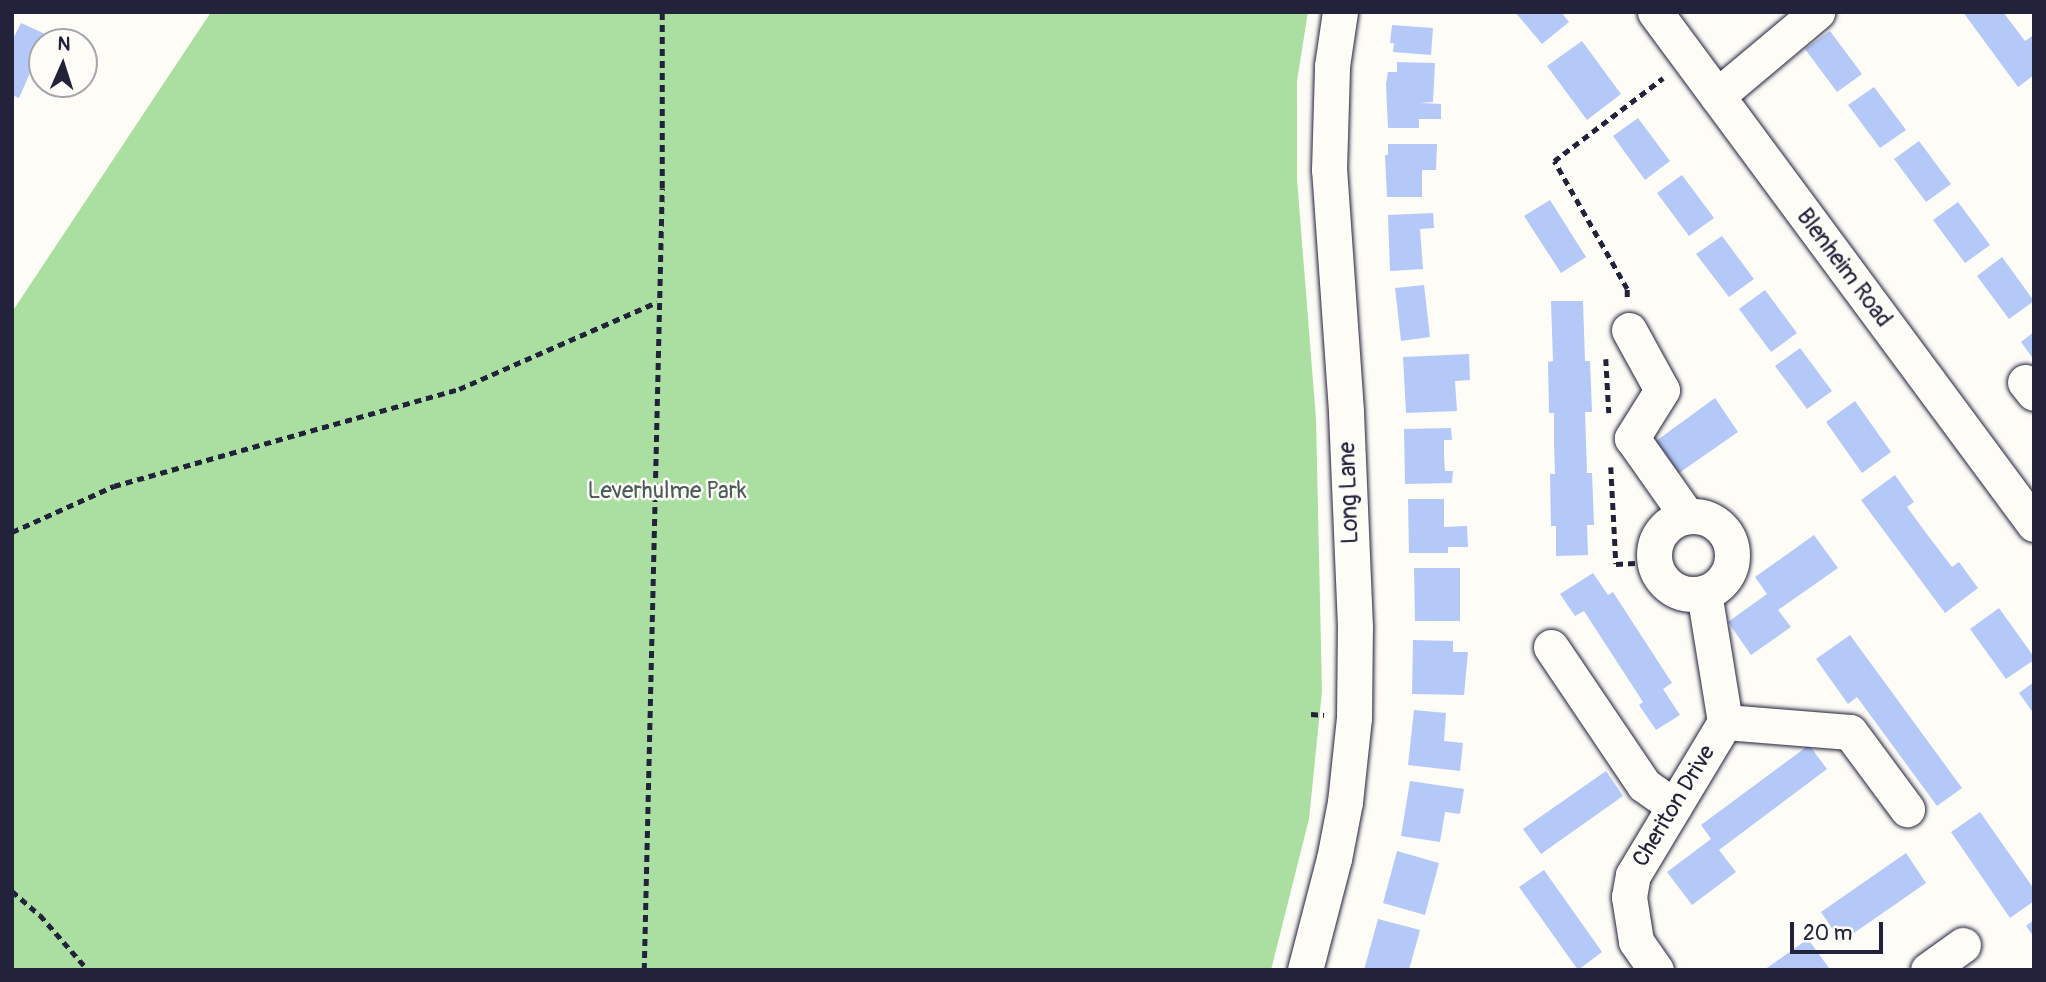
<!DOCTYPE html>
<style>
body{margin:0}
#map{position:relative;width:2046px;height:982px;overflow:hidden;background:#fdfcf7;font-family:Pangolin,sans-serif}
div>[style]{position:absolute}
.green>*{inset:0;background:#aadfa1}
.building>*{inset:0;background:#b5c9f8}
.path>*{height:4.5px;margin-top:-2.25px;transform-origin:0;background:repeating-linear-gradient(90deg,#22223b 0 7px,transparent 0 12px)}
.roads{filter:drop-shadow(0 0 2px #22223b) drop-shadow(0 0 2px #22223b)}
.minor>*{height:35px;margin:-17.5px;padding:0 17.5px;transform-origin:17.5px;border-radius:17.5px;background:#fdfcf7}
.minor>.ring{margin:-17.5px;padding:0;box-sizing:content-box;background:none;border:35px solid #fdfcf7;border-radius:50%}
span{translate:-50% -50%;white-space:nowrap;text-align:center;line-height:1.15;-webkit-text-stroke:5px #fdfcf7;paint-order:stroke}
.street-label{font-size:23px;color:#22223b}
.park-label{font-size:23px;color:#4b5b5a}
.frame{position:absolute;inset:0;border:14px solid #22223b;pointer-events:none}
.north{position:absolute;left:28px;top:28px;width:70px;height:70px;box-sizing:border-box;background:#fdfcf7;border:2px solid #a5a5ac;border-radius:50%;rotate:3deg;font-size:19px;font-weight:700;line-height:28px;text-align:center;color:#22223b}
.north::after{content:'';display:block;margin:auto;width:24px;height:32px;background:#22223b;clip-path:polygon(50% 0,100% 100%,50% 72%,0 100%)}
.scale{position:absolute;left:1790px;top:922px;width:93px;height:32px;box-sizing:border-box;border:4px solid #22223b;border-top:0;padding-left:9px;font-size:21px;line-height:24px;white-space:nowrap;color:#22223b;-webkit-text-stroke:5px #fdfcf7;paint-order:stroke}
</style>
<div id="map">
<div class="green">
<div style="clip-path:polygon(211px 12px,1308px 12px,1297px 81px,1297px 179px,1316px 419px,1322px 691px,1309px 819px,1271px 970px,12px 970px,12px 312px)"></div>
</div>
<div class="building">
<div style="clip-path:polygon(1515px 12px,1561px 12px,1569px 22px,1542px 44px)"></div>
<div style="clip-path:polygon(1963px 12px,2003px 12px,2025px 41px,2032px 36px,2034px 75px,2018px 87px)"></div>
<div style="clip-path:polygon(21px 23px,54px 38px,52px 42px,42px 42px,42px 65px,39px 71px,30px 73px,19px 98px,12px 95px,12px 41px)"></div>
<div style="clip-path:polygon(1392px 25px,1433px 28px,1431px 55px,1393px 52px,1394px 43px,1390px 43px)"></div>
<div style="clip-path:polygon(1830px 31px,1862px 74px,1837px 92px,1805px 49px)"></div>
<div style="clip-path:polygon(1582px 41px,1621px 94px,1587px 120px,1547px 66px)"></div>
<div style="clip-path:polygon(1397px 62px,1435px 63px,1433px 102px,1420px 103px,1441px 104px,1441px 119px,1419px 119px,1419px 128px,1388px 128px,1386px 84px,1388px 72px,1397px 72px)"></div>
<div style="clip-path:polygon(1874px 87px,1906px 130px,1880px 148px,1848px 105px)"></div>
<div style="clip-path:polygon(1638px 118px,1670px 161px,1645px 180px,1613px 136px)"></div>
<div style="clip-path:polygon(1919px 141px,1951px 184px,1926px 202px,1894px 159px)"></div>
<div style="clip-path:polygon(1388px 144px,1437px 144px,1436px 170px,1422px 170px,1422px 197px,1387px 197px,1385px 155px,1388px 155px)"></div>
<div style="clip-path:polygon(1682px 175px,1714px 218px,1689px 236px,1657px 193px)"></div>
<div style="clip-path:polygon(1550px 200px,1586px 257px,1561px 273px,1524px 216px)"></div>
<div style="clip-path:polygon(1958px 202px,1990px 245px,1965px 263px,1933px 220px)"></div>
<div style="clip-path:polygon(1433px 213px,1434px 228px,1420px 229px,1423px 269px,1390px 271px,1388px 215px)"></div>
<div style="clip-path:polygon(1722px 236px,1754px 279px,1729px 297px,1696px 254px)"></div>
<div style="clip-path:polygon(2002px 257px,2034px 301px,2009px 319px,1977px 276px)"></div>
<div style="clip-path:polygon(1424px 285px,1430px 337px,1401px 341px,1395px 288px)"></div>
<div style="clip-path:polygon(1765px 290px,1797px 333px,1771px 352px,1739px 309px)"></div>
<div style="clip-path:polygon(1551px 301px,1583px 301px,1585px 361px,1590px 361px,1592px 412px,1585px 412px,1587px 473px,1592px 473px,1594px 525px,1587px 525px,1588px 555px,1556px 556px,1556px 526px,1551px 526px,1550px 474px,1555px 474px,1554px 444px,1554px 413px,1549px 413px,1548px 362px,1553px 361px)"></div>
<div style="clip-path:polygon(2034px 332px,2034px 360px,2021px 342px)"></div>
<div style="clip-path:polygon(1800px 348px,1832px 391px,1807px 409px,1775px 366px)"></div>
<div style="clip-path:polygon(1469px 354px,1470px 380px,1455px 381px,1457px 411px,1406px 413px,1403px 357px)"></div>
<div style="clip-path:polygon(1715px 398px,1738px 432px,1679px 473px,1656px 441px)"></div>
<div style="clip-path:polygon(1855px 401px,1891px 452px,1862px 473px,1826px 422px)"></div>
<div style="clip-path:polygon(1451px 428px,1452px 440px,1444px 440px,1444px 456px,1445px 471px,1453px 471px,1452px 483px,1405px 484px,1404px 429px)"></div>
<div style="clip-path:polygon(1895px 475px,1914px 502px,1907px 507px,1929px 537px,1952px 567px,1959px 562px,1978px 588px,1945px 613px,1861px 500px)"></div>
<div style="clip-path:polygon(1408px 499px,1444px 499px,1444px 527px,1467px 526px,1468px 547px,1448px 547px,1448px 553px,1409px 553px)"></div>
<div style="clip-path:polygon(1814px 535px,1838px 568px,1778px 610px,1791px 627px,1751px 655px,1728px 622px,1767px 594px,1755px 577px)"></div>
<div style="clip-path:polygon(1414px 568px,1460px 568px,1460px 621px,1415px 621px)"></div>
<div style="clip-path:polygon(1593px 573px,1608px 595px,1613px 592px,1672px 683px,1663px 689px,1680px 715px,1656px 730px,1639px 705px,1643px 702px,1584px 611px,1575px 616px,1560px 594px)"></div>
<div style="clip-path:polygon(1999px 608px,2034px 657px,2034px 660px,2006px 679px,1970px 629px)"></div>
<div style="clip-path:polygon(1850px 635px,1962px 788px,1937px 806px,1857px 697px,1848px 704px,1816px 659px)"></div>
<div style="clip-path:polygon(1413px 640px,1453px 641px,1453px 652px,1468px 652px,1464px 695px,1412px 694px)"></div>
<div style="clip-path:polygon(2034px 682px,2034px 714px,2019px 693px)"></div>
<div style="clip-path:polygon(1414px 710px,1446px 713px,1444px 741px,1463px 743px,1460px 771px,1408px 765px)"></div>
<div style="clip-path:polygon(1809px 745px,1827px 769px,1719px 850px,1736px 872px,1692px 905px,1667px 872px,1711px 839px,1701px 825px)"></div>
<div style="clip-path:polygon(1606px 771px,1623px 796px,1541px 854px,1523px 829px)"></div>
<div style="clip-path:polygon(1410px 781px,1464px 789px,1460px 814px,1445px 812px,1440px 842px,1401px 836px)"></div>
<div style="clip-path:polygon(1980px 812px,2034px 889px,2034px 901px,2010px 918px,1951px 832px)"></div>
<div style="clip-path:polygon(1397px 851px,1439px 863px,1425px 915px,1383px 903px)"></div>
<div style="clip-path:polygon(1906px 853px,1926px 883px,1841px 942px,1821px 912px)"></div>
<div style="clip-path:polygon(1544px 870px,1602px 952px,1578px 970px,1519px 887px)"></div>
<div style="clip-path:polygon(1378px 919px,1420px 930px,1409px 970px,1364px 970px)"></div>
<div style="clip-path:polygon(2034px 920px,2034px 937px,2026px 926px)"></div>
<div style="clip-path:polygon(1808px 939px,1829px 968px,1826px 970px,1764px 970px)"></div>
</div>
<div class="path">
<div style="left:1627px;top:297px;width:8px;rotate:-90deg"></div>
<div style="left:1627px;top:289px;width:147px;rotate:-119.7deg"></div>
<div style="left:1554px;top:161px;width:137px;rotate:-37.3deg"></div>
<div style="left:1606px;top:359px;width:54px;rotate:86.8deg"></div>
<div style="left:1611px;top:467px;width:97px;rotate:87deg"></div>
<div style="left:1616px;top:564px;width:38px;rotate:-3deg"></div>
<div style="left:12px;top:532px;width:112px;rotate:-24.3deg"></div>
<div style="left:114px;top:486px;width:358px;rotate:-15.7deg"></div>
<div style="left:459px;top:389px;width:216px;rotate:-23.7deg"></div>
<div style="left:1311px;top:714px;width:13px;rotate:4deg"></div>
<div style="left:12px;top:891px;width:37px;rotate:41deg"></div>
<div style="left:40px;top:915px;width:73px;rotate:48.9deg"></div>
<div style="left:644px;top:970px;width:782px;rotate:-88.68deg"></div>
<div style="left:662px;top:188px;width:176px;rotate:-90deg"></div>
</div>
<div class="roads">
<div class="minor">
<div style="left:1655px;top:12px;width:637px;rotate:53.49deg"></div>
<div style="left:1717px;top:96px;width:131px;rotate:-40deg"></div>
<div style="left:1629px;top:330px;width:68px;rotate:61.2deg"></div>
<div style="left:1662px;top:390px;width:57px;rotate:122deg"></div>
<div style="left:1632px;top:438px;width:95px;rotate:54.8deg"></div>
<div style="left:2025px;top:382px;width:14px;rotate:51deg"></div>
<div class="ring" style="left:1654px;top:516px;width:43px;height:43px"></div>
<div style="left:1551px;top:647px;width:166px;rotate:56deg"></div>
<div style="left:1644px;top:785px;width:37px;rotate:35deg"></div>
<div style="left:1725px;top:722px;width:125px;rotate:4.6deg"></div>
<div style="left:1850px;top:732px;width:96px;rotate:53.5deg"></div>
<div style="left:1305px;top:970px;width:115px;rotate:-75.4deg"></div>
<div style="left:1334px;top:859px;width:58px;rotate:-79.1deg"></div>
<div style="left:1345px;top:802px;width:84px;rotate:-83.9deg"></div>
<div style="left:1354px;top:718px;width:91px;rotate:-89.4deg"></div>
<div style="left:1355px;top:627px;width:216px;rotate:-92.4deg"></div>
<div style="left:1346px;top:411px;width:242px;rotate:-94deg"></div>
<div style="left:1329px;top:170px;width:104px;rotate:-88.3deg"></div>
<div style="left:1332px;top:66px;width:55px;rotate:-81.6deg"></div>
<div style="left:1656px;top:970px;width:35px;rotate:-125deg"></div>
<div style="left:1636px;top:941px;width:45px;rotate:-99deg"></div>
<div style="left:1629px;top:897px;width:22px;rotate:-80deg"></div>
<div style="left:1633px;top:875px;width:179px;rotate:-59deg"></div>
<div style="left:1725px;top:722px;width:131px;rotate:-99.2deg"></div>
<div style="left:1928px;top:970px;width:43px;rotate:-35.5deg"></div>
</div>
</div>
<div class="street-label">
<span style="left:1844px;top:268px;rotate:53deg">Blenheim Road</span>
<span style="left:1349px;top:493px;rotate:-92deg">Long Lane</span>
<span style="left:1674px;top:806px;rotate:-59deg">Cheriton Drive</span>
</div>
<div class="park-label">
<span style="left:667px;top:491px">Leverhulme Park</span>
</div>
<div class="frame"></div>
<div class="north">N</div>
<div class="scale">20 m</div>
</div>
